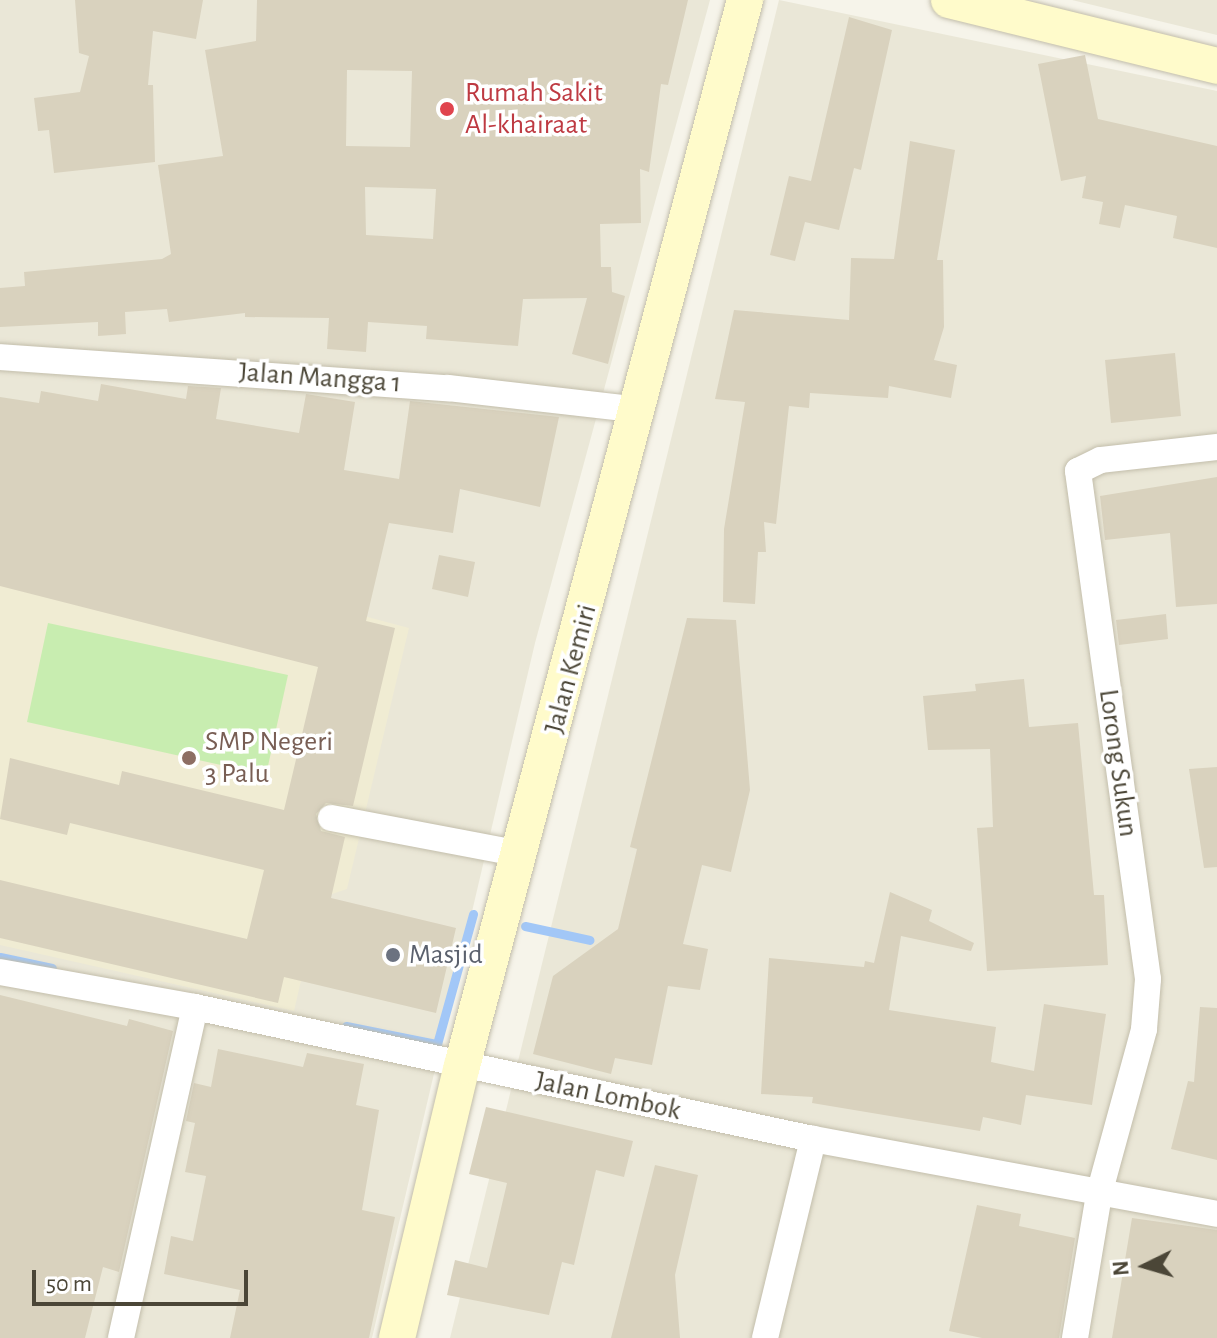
<!DOCTYPE html>
<style>
body{margin:0}
#map{position:relative;width:1217px;height:1338px;overflow:hidden;background:#f6f4ea;font-family:"Alegreya Sans",sans-serif}
div>[style]{position:absolute}
.residential>*{inset:0;background:#eae7d7}
.education>*{inset:0;background:#f0ecd3}
.green>*{inset:0;background:#c8edb0}
.stream>*{height:9px;margin:-4.5px;padding:0 4.5px;transform-origin:4.5px;border-radius:4.5px;background:#a2c7f7}
.building>*{inset:0;background:#d9d2be}
.roads{filter:drop-shadow(0 0 2px #c3beab) drop-shadow(0 0 2px #c3beab)}
.street>*{height:26px;margin:-13px;padding:0 13px;transform-origin:13px;border-radius:13px;background:#fff}
.secondary>*{height:36px;margin:-18px;padding:0 18px;transform-origin:18px;border-radius:18px;background:#fffbcb}
.dots>*{width:22px;height:22px;translate:-50% -50%;box-sizing:border-box;border:4px solid #fff;border-radius:50%}
span{translate:-50% -50%;white-space:nowrap;text-align:center;line-height:1.15;-webkit-text-stroke:7px #fff;paint-order:stroke}
.health-label{font-size:28px;color:#be3a42}
.left{translate:0 -50%;text-align:left}
.street-label{font-size:28px;color:#4b4637}
.education-label{font-size:28px;color:#785e54}
.worship-label{font-size:28px;color:#5b616d}
.north{position:absolute;left:1105px;top:1226px;width:80px;height:80px;-webkit-text-stroke:6px #fff;paint-order:stroke;rotate:265deg;font-size:22px;font-weight:700;line-height:32px;text-align:center;color:#4b4637}
.north::after{content:'';display:block;margin:auto;width:28px;height:36px;background:#4b4637;clip-path:polygon(50% 0,100% 100%,50% 72%,0 100%)}
.scale{position:absolute;left:32px;top:1270px;width:216px;height:36px;box-sizing:border-box;border:4px solid #4b4637;border-top:0;padding-left:10px;font-size:24px;line-height:28px;white-space:nowrap;color:#4b4637;-webkit-text-stroke:6px #fff;paint-order:stroke}
</style>
<div id="map">
<div class="residential">
<div style="clip-path:polygon(0 0,710px 0,535px 643px,372px 1338px,0 1338px)"></div>
<div style="clip-path:polygon(779px 0,1217px 91px,1217px 1338px,450px 1338px)"></div>
<div style="clip-path:polygon(1072px 0,1217px 0,1217px 35px)"></div>
</div>
<div class="education">
<div style="clip-path:polygon(0 519px,409px 628px,347px 889px,320px 898px,294px 1011px,0 945px)"></div>
</div>
<div class="green">
<div style="clip-path:polygon(48px 623px,288px 675px,266px 775px,27px 722px)"></div>
</div>
<div class="stream">
<div style="left:525px;top:926px;width:66px;rotate:12.2deg"></div>
<div style="left:0;top:957px;width:53px;rotate:11.9deg"></div>
<div style="left:346px;top:1026px;width:93px;rotate:11.2deg"></div>
<div style="left:437px;top:1044px;width:135px;rotate:-74.5deg"></div>
</div>
<div class="building">
<div style="clip-path:polygon(75px 0,203px 0,196px 39px,153px 31px,148px 85px,153px 85px,155px 162px,54px 173px,49px 130px,38px 131px,34px 98px,80px 92px,89px 56px,79px 53px)"></div>
<div style="clip-path:polygon(evenodd,257px 0,688px 0,668px 85px,661px 84px,649px 172px,640px 169px,641px 223px,600px 224px,601px 267px,611px 267px,612px 292px,625px 296px,608px 364px,572px 354px,587px 298px,523px 299px,518px 346px,426px 339px,427px 326px,368px 322px,366px 352px,327px 349px,329px 318px,245px 317px,245px 313px,169px 322px,167px 309px,125px 312px,126px 334px,98px 336px,98px 322px,0 327px,0 288px,25px 286px,24px 272px,162px 259px,171px 254px,158px 165px,223px 156px,205px 50px,256px 41px,257px 0,347px 70px,412px 71px,410px 147px,346px 146px,347px 70px,257px 0,365px 187px,436px 189px,433px 239px,366px 235px,365px 187px)"></div>
<div style="clip-path:polygon(849px 17px,892px 30px,861px 170px,854px 168px,839px 230px,805px 222px,795px 261px,770px 255px,789px 176px,811px 181px)"></div>
<div style="clip-path:polygon(1085px 55px,1098px 119px,1217px 146px,1217px 248px,1173px 238px,1177px 216px,1125px 205px,1120px 228px,1099px 224px,1103px 202px,1082px 198px,1086px 176px,1061px 181px,1038px 64px)"></div>
<div style="clip-path:polygon(910px 141px,955px 150px,937px 260px,943px 260px,944px 327px,934px 360px,957px 365px,951px 398px,889px 386px,888px 398px,810px 393px,809px 408px,789px 406px,776px 524px,764px 522px,766px 552px,758px 552px,755px 604px,723px 602px,724px 529px,745px 402px,715px 399px,734px 310px,849px 320px,851px 258px,894px 259px)"></div>
<div style="clip-path:polygon(1175px 353px,1181px 416px,1111px 423px,1105px 360px)"></div>
<div style="clip-path:polygon(101px 384px,186px 399px,188px 386px,221px 388px,216px 419px,299px 433px,306px 394px,355px 402px,344px 470px,399px 479px,410px 401px,559px 417px,540px 507px,460px 489px,453px 533px,389px 523px,366px 621px,395px 628px,353px 806px,326px 803px,316px 814px,321px 831px,345px 837px,331px 898px,456px 928px,436px 1013px,284px 977px,278px 1003px,0 938px,0 880px,247px 939px,264px 870px,70px 823px,67px 835px,0 819px,10px 758px,119px 785px,122px 771px,284px 810px,318px 667px,0 586px,0 397px,39px 403px,41px 391px,98px 401px)"></div>
<div style="clip-path:polygon(1217px 477px,1217px 604px,1176px 607px,1170px 533px,1105px 540px,1100px 496px)"></div>
<div style="clip-path:polygon(439px 555px,475px 562px,468px 597px,432px 589px)"></div>
<div style="clip-path:polygon(1166px 614px,1168px 639px,1119px 645px,1116px 620px)"></div>
<div style="clip-path:polygon(687px 618px,736px 620px,750px 790px,731px 872px,702px 865px,683px 944px,708px 949px,700px 990px,668px 986px,652px 1065px,615px 1058px,611px 1074px,533px 1054px,553px 976px,618px 929px,637px 849px,630px 847px)"></div>
<div style="clip-path:polygon(1024px 679px,1029px 727px,1078px 723px,1094px 895px,1104px 895px,1108px 965px,987px 971px,977px 828px,993px 827px,990px 749px,928px 750px,923px 696px,976px 691px,975px 684px)"></div>
<div style="clip-path:polygon(1217px 767px,1217px 867px,1204px 868px,1189px 769px)"></div>
<div style="clip-path:polygon(890px 892px,932px 910px,929px 921px,974px 943px,971px 951px,901px 936px,889px 1010px,996px 1027px,991px 1062px,1034px 1071px,1044px 1004px,1106px 1014px,1092px 1105px,1026px 1095px,1021px 1125px,983px 1117px,980px 1131px,812px 1103px,813px 1097px,761px 1094px,769px 958px,864px 967px,865px 961px,874px 963px)"></div>
<div style="clip-path:polygon(0 995px,127px 1026px,129px 1019px,173px 1031px,119px 1272px,103px 1267px,85px 1338px,0 1338px)"></div>
<div style="clip-path:polygon(1200px 1007px,1217px 1008px,1217px 1160px,1171px 1149px,1188px 1081px,1194px 1082px)"></div>
<div style="clip-path:polygon(218px 1049px,303px 1067px,307px 1053px,364px 1064px,356px 1105px,379px 1110px,362px 1210px,395px 1217px,369px 1338px,230px 1338px,240px 1290px,164px 1274px,171px 1236px,193px 1241px,206px 1176px,185px 1172px,195px 1123px,186px 1121px,194px 1083px,211px 1087px)"></div>
<div style="clip-path:polygon(486px 1107px,633px 1141px,624px 1177px,596px 1170px,574px 1265px,562px 1262px,549px 1315px,447px 1295px,455px 1260px,487px 1268px,507px 1183px,469px 1174px)"></div>
<div style="clip-path:polygon(655px 1165px,698px 1175px,675px 1275px,680px 1338px,611px 1338px)"></div>
<div style="clip-path:polygon(977px 1205px,1021px 1214px,1019px 1226px,1075px 1238px,1059px 1338px,982px 1338px,949px 1331px)"></div>
<div style="clip-path:polygon(1132px 1218px,1217px 1230px,1217px 1338px,1112px 1338px)"></div>
</div>
<div class="roads">
<div class="street">
<div style="left:0;top:357px;width:449px;rotate:4deg"></div>
<div style="left:448px;top:388px;width:193px;rotate:6.5deg"></div>
<div style="left:331px;top:818px;width:194px;rotate:10.7deg"></div>
<div style="left:0;top:972px;width:198px;rotate:10.2deg"></div>
<div style="left:195px;top:1007px;width:632px;rotate:12.06deg"></div>
<div style="left:813px;top:1139px;width:411px;rotate:10.5deg"></div>
<div style="left:121px;top:1338px;width:339px;rotate:-77.4deg"></div>
<div style="left:765px;top:1338px;width:205px;rotate:-76.4deg"></div>
<div style="left:1075px;top:1338px;width:146px;rotate:-80.5deg"></div>
<div style="left:1099px;top:1194px;width:171px;rotate:-74.7deg"></div>
<div style="left:1144px;top:1029px;width:50px;rotate:-85.4deg"></div>
<div style="left:1148px;top:979px;width:513px;rotate:-97.85deg"></div>
<div style="left:1078px;top:471px;width:25px;rotate:-26deg"></div>
<div style="left:1101px;top:460px;width:117px;rotate:-6.4deg"></div>
</div>
<div class="secondary">
<div style="left:949px;top:0;width:276px;rotate:13.8deg"></div>
<div style="left:397px;top:1338px;width:280px;rotate:-76.6deg"></div>
<div style="left:462px;top:1066px;width:1103px;rotate:-75.13deg"></div>
</div>
</div>
<div class="dots">
<div style="left:447px;top:109px;background:#e0444e"></div>
<div style="left:189px;top:758px;background:#8d6e63"></div>
<div style="left:393px;top:955px;background:#6b7280"></div>
</div>
<div class="health-label">
<span class="left" style="left:465px;top:109px">Rumah Sakit<br>Al-khairaat</span>
</div>
<div class="street-label">
<span style="left:320px;top:378px;rotate:4deg">Jalan Mangga 1</span>
<span style="left:571px;top:669px;rotate:-75deg">Jalan Kemiri</span>
<span style="left:1118px;top:763px;rotate:82deg">Lorong Sukun</span>
<span style="left:608px;top:1096px;rotate:12deg">Jalan Lombok</span>
</div>
<div class="education-label">
<span class="left" style="left:205px;top:758px">SMP Negeri<br>3 Palu</span>
</div>
<div class="worship-label">
<span class="left" style="left:409px;top:955px">Masjid</span>
</div>
<div class="north">N</div>
<div class="scale">50 m</div>
</div>
